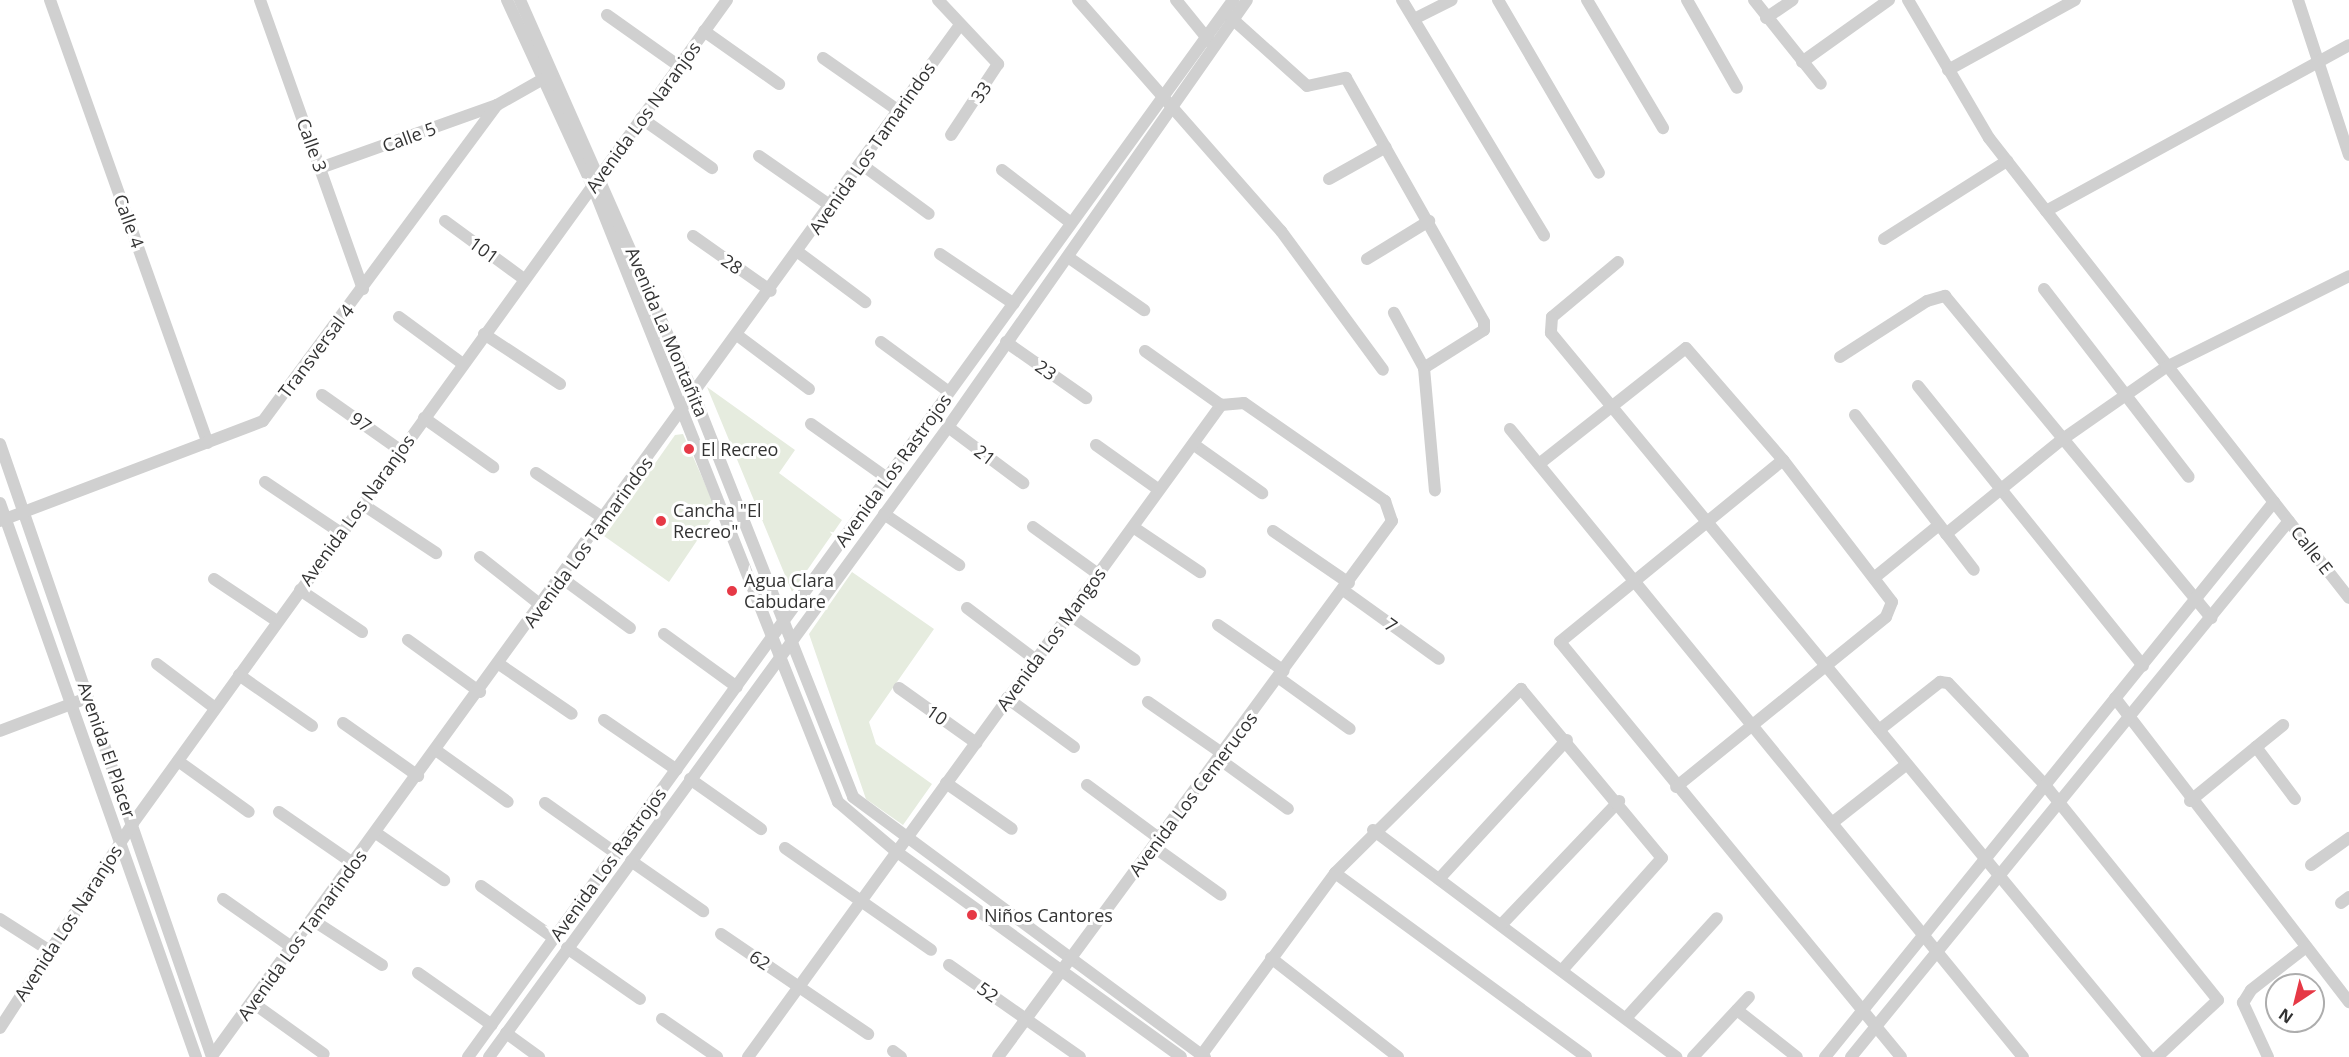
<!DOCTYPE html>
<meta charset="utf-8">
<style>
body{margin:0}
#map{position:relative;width:2349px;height:1057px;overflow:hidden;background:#fff;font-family:"Open Sans",sans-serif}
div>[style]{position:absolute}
.green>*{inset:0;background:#e6ecdf}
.minor>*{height:12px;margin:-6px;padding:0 6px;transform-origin:6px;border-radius:6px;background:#d0d0d0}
.dots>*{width:16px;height:16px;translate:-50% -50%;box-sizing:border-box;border:3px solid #fff;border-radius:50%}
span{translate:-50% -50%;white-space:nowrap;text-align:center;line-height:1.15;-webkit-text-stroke:6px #fff;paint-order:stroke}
.street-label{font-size:18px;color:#333}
.poi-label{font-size:18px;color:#333}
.left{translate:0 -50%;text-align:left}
.north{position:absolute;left:2265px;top:973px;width:60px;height:60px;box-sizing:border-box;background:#fff;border:2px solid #adadad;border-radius:50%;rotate:215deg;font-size:16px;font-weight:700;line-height:24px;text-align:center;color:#333}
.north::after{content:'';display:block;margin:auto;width:21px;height:27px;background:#e63946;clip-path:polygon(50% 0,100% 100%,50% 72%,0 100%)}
</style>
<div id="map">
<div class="green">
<div style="clip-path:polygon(707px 387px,795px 450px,779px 473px,842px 520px,792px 592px)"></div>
<div style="clip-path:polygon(683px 434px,717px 511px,669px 582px,604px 536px,675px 435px)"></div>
<div style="clip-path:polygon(852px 572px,934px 629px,869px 722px,876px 744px,932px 784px,903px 825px,866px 799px,809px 634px)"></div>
</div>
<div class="minor">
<div style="left:50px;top:0;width:470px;rotate:70.4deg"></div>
<div style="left:260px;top:0;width:307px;rotate:70.4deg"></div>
<div style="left:507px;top:0;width:206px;rotate:65.3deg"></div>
<div style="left:593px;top:187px;width:662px;rotate:68.28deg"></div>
<div style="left:838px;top:802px;width:77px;rotate:40.3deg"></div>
<div style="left:897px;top:852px;width:350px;rotate:35.8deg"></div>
<div style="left:520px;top:0;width:432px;rotate:66.2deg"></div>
<div style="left:694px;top:395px;width:432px;rotate:68.4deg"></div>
<div style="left:853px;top:797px;width:438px;rotate:36.5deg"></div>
<div style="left:938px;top:0;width:88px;rotate:46.8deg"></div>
<div style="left:998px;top:64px;width:85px;rotate:123.5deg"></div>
<div style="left:1078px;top:0;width:308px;rotate:48.7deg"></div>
<div style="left:1281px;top:231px;width:172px;rotate:53.7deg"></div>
<div style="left:1176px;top:0;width:55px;rotate:50.9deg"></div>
<div style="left:1402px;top:0;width:275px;rotate:58.9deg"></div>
<div style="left:1498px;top:0;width:200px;rotate:59.7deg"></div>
<div style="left:1587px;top:0;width:149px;rotate:59.3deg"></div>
<div style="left:1687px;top:0;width:101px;rotate:60.4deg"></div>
<div style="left:1754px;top:0;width:107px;rotate:51.4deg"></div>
<div style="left:1908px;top:0;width:160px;rotate:59.6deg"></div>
<div style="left:1989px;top:138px;width:584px;rotate:51.95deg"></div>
<div style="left:2298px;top:0;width:163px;rotate:71.8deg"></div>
<div style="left:607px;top:15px;width:88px;rotate:35.3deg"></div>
<div style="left:1228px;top:15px;width:106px;rotate:41.9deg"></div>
<div style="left:1307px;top:86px;width:40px;rotate:-12deg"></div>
<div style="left:1346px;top:78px;width:280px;rotate:60.5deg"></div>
<div style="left:1484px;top:322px;width:8px;rotate:90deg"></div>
<div style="left:1484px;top:330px;width:71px;rotate:147.7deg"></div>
<div style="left:1424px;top:368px;width:63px;rotate:-118.6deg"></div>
<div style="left:1766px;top:18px;width:32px;rotate:-34deg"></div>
<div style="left:1414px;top:19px;width:42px;rotate:-26.6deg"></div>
<div style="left:704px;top:31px;width:92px;rotate:35.2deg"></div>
<div style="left:823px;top:58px;width:93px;rotate:34.9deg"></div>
<div style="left:1802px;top:62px;width:107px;rotate:-35.5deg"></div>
<div style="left:1948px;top:70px;width:145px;rotate:-28.9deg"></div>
<div style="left:641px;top:118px;width:87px;rotate:35.2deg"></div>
<div style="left:759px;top:156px;width:88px;rotate:34.8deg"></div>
<div style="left:861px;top:164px;width:84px;rotate:36.3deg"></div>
<div style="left:320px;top:168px;width:188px;rotate:-19.6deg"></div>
<div style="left:1002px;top:170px;width:87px;rotate:37.5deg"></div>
<div style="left:1329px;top:179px;width:65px;rotate:-29.3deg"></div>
<div style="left:2046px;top:211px;width:345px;rotate:-28.7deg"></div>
<div style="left:445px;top:221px;width:98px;rotate:36.3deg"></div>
<div style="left:693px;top:236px;width:95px;rotate:35.2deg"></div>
<div style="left:1884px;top:239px;width:146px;rotate:-32.4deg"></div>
<div style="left:798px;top:252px;width:84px;rotate:36.7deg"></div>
<div style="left:940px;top:254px;width:89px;rotate:34deg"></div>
<div style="left:1068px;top:257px;width:93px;rotate:34.9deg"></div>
<div style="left:1367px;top:259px;width:73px;rotate:-31.5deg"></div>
<div style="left:1618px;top:262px;width:86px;rotate:140.2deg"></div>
<div style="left:1552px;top:317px;width:16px;rotate:94deg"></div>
<div style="left:1551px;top:333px;width:939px;rotate:50.44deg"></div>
<div style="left:2044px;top:289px;width:237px;rotate:52.4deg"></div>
<div style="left:399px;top:317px;width:79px;rotate:36.3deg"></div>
<div style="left:484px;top:334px;width:91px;rotate:33.3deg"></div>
<div style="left:737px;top:335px;width:90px;rotate:36.9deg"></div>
<div style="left:881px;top:342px;width:84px;rotate:36.3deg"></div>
<div style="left:1006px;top:342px;width:98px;rotate:35deg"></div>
<div style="left:1145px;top:351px;width:93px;rotate:35.4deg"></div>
<div style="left:1840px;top:357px;width:103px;rotate:-32.8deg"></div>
<div style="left:1927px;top:301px;width:19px;rotate:-16deg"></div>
<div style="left:1945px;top:296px;width:418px;rotate:50.4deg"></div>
<div style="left:1424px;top:368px;width:123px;rotate:84.9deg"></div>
<div style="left:1918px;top:386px;width:359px;rotate:51.2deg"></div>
<div style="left:322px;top:395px;width:95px;rotate:35.2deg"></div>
<div style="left:1855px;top:415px;width:195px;rotate:52.5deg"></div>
<div style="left:424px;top:418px;width:85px;rotate:35.4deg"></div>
<div style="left:811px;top:424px;width:93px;rotate:35.4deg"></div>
<div style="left:948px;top:427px;width:94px;rotate:36.7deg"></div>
<div style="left:1510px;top:429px;width:811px;rotate:50.76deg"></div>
<div style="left:0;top:444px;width:649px;rotate:70.92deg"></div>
<div style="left:1193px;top:444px;width:85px;rotate:35.4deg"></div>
<div style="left:1096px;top:445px;width:77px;rotate:35.5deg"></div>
<div style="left:1783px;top:460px;width:288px;rotate:140.8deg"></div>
<div style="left:1560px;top:642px;width:537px;rotate:50.59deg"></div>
<div style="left:1539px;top:464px;width:187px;rotate:-38.3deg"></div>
<div style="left:1686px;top:348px;width:148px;rotate:49.1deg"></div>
<div style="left:1783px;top:460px;width:179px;rotate:52.5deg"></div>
<div style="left:1892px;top:602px;width:16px;rotate:112deg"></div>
<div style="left:1886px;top:617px;width:270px;rotate:141deg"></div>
<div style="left:536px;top:473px;width:83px;rotate:33.7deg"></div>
<div style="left:265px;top:482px;width:92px;rotate:33.9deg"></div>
<div style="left:0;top:503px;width:588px;rotate:70.52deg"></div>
<div style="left:362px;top:504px;width:89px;rotate:33.5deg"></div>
<div style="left:884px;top:514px;width:91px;rotate:34.2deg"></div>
<div style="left:0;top:521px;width:281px;rotate:-20.8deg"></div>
<div style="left:263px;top:421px;width:393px;rotate:-53.5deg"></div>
<div style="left:497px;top:105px;width:61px;rotate:-29.5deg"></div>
<div style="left:1033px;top:527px;width:80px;rotate:35.9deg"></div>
<div style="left:1133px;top:527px;width:81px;rotate:33.9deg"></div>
<div style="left:1273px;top:531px;width:92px;rotate:34.4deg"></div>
<div style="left:1946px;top:534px;width:147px;rotate:-39.2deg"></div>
<div style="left:2060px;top:441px;width:129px;rotate:-34.9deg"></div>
<div style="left:2166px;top:367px;width:204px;rotate:-26.4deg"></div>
<div style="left:480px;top:557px;width:79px;rotate:38.3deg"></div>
<div style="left:1874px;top:578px;width:84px;rotate:-39.2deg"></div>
<div style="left:214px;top:579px;width:76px;rotate:33.7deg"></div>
<div style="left:563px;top:579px;width:83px;rotate:36.2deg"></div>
<div style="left:300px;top:590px;width:75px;rotate:34.1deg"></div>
<div style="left:1343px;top:590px;width:118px;rotate:35.7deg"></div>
<div style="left:967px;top:608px;width:86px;rotate:37deg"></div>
<div style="left:1069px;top:614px;width:80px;rotate:34.9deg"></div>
<div style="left:1218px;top:625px;width:80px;rotate:34.9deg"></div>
<div style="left:664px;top:634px;width:90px;rotate:36deg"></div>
<div style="left:408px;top:640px;width:89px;rotate:35.8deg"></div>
<div style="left:157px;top:664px;width:73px;rotate:37.2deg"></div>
<div style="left:499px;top:664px;width:88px;rotate:34.4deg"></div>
<div style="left:239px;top:675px;width:89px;rotate:34.9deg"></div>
<div style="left:1279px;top:678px;width:87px;rotate:35.7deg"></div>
<div style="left:899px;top:688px;width:95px;rotate:35.5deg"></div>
<div style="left:1007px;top:698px;width:83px;rotate:36.2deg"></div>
<div style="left:2115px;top:698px;width:384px;rotate:52.4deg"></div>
<div style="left:1148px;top:702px;width:91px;rotate:34.7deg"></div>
<div style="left:604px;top:720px;width:88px;rotate:34.4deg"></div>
<div style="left:343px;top:723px;width:92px;rotate:35.2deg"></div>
<div style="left:1879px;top:730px;width:78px;rotate:-38.2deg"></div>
<div style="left:1940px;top:682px;width:8px;rotate:7deg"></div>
<div style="left:1948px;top:683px;width:141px;rotate:46.4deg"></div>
<div style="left:2045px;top:785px;width:276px;rotate:51.2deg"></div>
<div style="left:2218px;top:1000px;width:83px;rotate:136.9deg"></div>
<div style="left:0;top:731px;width:85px;rotate:-20.8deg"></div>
<div style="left:2256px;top:747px;width:35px;rotate:-39deg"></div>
<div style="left:437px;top:751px;width:87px;rotate:35.7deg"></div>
<div style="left:1219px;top:759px;width:85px;rotate:35.9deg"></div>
<div style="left:178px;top:761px;width:87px;rotate:35.7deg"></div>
<div style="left:690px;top:779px;width:87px;rotate:35.2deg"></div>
<div style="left:946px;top:783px;width:80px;rotate:34.9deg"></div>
<div style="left:1087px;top:785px;width:91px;rotate:36.5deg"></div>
<div style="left:2190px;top:801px;width:85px;rotate:-39.3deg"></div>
<div style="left:2256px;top:747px;width:65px;rotate:53.1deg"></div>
<div style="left:545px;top:803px;width:88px;rotate:35.3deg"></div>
<div style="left:279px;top:812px;width:91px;rotate:34.7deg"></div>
<div style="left:1832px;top:823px;width:95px;rotate:-38.2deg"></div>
<div style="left:1373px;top:830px;width:379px;rotate:36.8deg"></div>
<div style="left:376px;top:833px;width:83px;rotate:34.7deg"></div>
<div style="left:1154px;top:847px;width:82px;rotate:35.6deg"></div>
<div style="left:785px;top:848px;width:178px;rotate:34.9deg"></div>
<div style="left:631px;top:861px;width:88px;rotate:34.8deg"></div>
<div style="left:2311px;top:865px;width:47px;rotate:-35.4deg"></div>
<div style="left:1335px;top:873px;width:311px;rotate:36.2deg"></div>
<div style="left:1439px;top:879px;width:189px;rotate:-47.4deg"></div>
<div style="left:481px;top:886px;width:90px;rotate:35.5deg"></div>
<div style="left:223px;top:899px;width:85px;rotate:35deg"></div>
<div style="left:2341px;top:903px;width:10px;rotate:-37deg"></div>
<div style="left:0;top:919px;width:59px;rotate:32.6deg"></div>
<div style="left:314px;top:921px;width:81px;rotate:32.9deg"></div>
<div style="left:1502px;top:924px;width:170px;rotate:-46.4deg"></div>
<div style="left:721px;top:934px;width:178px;rotate:34.2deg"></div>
<div style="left:567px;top:948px;width:89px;rotate:34.9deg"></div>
<div style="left:1271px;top:958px;width:161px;rotate:37.9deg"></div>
<div style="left:949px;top:965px;width:160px;rotate:35.1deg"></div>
<div style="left:418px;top:973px;width:90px;rotate:35.1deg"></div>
<div style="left:253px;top:1003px;width:87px;rotate:35.7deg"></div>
<div style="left:1737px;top:1010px;width:76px;rotate:38.1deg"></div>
<div style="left:1626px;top:1018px;width:135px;rotate:-47.7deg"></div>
<div style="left:662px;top:1019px;width:67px;rotate:34.6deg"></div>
<div style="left:0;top:1028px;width:244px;rotate:-57deg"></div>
<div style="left:133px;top:823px;width:1015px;rotate:-54.18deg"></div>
<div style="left:506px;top:1033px;width:41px;rotate:36deg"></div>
<div style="left:893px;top:1051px;width:10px;rotate:37deg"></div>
<div style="left:212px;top:1056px;width:1274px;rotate:-54.04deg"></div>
<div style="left:468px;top:1057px;width:1305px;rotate:-54.1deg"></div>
<div style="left:489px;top:1057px;width:779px;rotate:-53.92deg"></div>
<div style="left:948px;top:427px;width:521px;rotate:-55deg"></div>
<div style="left:748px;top:1057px;width:806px;rotate:-54.04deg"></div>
<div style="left:1221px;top:405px;width:23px;rotate:-5deg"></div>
<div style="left:1244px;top:403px;width:172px;rotate:34.8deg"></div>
<div style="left:1385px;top:501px;width:21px;rotate:71deg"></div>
<div style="left:1392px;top:521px;width:665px;rotate:126.32deg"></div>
<div style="left:1200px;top:1057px;width:228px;rotate:-53.7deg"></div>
<div style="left:1335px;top:873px;width:262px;rotate:-44.7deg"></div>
<div style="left:1521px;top:689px;width:220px;rotate:50.2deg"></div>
<div style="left:1662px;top:858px;width:149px;rotate:131.7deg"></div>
<div style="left:1693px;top:1057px;width:82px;rotate:-47deg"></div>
<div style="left:1825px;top:1057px;width:714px;rotate:-51.03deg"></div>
<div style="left:1851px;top:1057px;width:692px;rotate:-50.75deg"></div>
<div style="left:2268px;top:1057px;width:60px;rotate:-114.8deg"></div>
<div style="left:2243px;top:1003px;width:15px;rotate:-58deg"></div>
<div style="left:2251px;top:990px;width:70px;rotate:-38deg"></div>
</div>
<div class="dots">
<div style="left:689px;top:449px;background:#e63946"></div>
<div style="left:661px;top:521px;background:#e63946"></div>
<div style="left:732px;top:591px;background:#e63946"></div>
<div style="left:972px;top:915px;background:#e63946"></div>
</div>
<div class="street-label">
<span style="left:981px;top:92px;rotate:-55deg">33</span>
<span style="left:643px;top:117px;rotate:-54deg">Avenida Los Naranjos</span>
<span style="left:409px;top:137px;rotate:-20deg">Calle 5</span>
<span style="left:312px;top:145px;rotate:70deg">Calle 3</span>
<span style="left:872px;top:148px;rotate:-55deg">Avenida Los Tamarindos</span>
<span style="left:129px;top:221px;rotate:70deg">Calle 4</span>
<span style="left:484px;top:250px;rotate:36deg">101</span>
<span style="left:732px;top:264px;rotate:35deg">28</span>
<span style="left:667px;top:332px;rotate:67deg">Avenida La Montañita</span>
<span style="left:316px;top:351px;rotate:-53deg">Transversal 4</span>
<span style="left:1046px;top:370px;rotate:35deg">23</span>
<span style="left:361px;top:422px;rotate:35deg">97</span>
<span style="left:985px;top:455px;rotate:37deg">21</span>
<span style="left:893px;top:470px;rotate:-54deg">Avenida Los Rastrojos</span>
<span style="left:357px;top:510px;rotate:-54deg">Avenida Los Naranjos</span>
<span style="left:588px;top:542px;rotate:-54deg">Avenida Los Tamarindos</span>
<span style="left:2312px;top:550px;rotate:52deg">Calle E</span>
<span style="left:1391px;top:625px;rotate:36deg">7</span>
<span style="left:1051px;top:639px;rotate:-54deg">Avenida Los Mangos</span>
<span style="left:937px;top:715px;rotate:35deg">10</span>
<span style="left:107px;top:750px;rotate:71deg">Avenida El Placer</span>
<span style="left:1193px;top:794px;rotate:-53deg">Avenida Los Cemerucos</span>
<span style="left:608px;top:864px;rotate:-54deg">Avenida Los Rastrojos</span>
<span style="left:68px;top:923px;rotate:-57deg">Avenida Los Naranjos</span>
<span style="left:302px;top:935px;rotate:-54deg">Avenida Los Tamarindos</span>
<span style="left:760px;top:960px;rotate:33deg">62</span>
<span style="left:988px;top:992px;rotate:35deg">52</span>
</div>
<div class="poi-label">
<span class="left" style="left:701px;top:449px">El Recreo</span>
<span class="left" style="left:673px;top:521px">Cancha "El<br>Recreo"</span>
<span class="left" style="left:744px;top:591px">Agua Clara<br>Cabudare</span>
<span class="left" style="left:984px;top:915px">Niños Cantores</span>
</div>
<div class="north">N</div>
</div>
